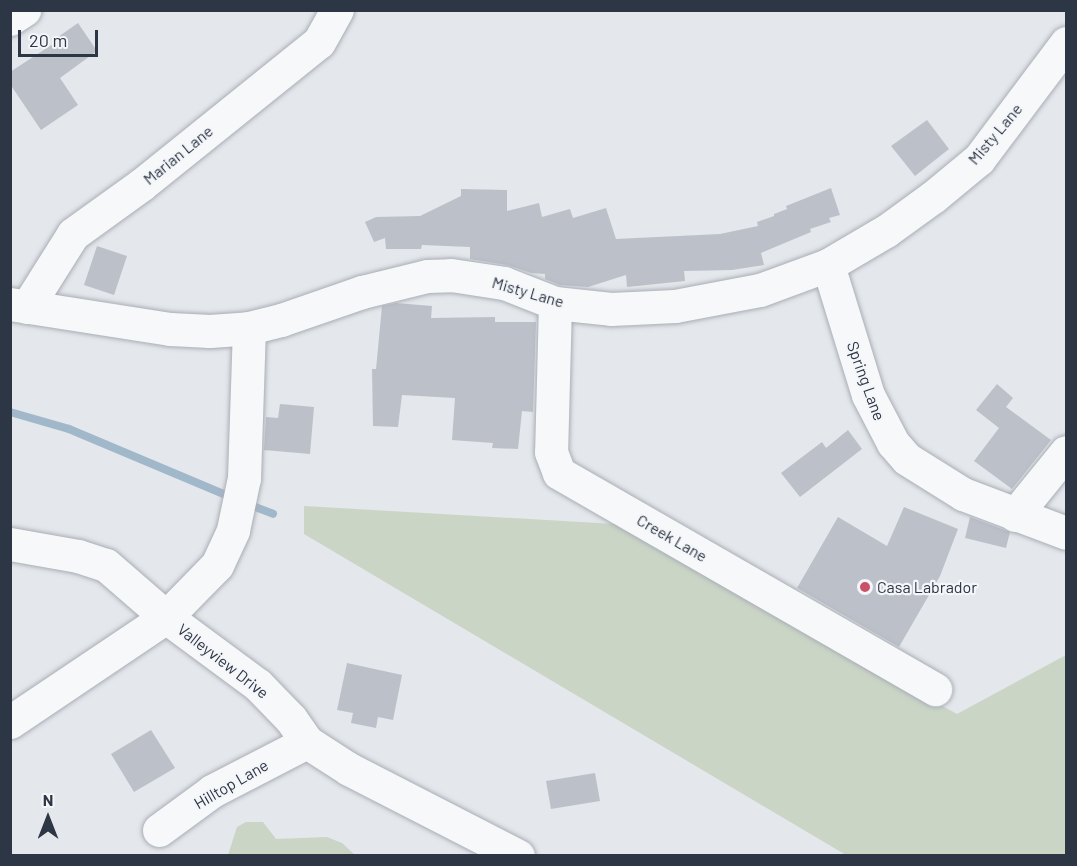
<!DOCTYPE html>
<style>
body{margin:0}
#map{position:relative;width:1077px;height:866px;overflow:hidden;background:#e4e7eb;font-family:Barlow,sans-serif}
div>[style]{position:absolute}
.green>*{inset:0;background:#cad5c6}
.stream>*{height:8px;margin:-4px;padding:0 4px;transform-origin:4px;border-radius:4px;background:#a1b7ca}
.building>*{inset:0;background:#bcc1c9}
.roads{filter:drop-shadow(0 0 2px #a9aeb6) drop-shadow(0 0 2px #a9aeb6)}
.minor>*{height:33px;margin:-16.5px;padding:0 16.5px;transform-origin:16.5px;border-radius:16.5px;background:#f7f8fa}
.dots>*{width:16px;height:16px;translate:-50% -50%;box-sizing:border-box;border:3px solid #f4f6f9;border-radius:50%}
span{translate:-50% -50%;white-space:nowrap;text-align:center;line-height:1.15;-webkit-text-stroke:4.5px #f4f6f9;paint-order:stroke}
.street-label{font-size:16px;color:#2c3644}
.poi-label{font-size:16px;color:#2c3644}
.left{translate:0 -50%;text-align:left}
.frame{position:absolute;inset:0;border:12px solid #2c3644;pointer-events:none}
.north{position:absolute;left:18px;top:788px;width:60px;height:60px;-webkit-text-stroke:4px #f4f6f9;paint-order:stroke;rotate:0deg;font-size:16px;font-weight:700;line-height:24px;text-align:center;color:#2c3644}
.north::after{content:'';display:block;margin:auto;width:21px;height:27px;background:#2c3644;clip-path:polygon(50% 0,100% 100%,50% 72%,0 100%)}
.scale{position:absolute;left:18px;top:30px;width:80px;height:27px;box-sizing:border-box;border:3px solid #2c3644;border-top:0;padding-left:8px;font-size:18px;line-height:21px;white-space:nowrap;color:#2c3644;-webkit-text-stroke:4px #f4f6f9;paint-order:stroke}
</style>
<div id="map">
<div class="green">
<div style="clip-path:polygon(304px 506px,615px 524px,957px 714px,1066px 655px,1066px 855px,846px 855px,304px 534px)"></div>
<div style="clip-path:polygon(246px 822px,263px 822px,276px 839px,327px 837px,342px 843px,355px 855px,228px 855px,237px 827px)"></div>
</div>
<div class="stream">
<div style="left:10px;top:412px;width:61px;rotate:16.1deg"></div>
<div style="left:69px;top:429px;width:178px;rotate:22.8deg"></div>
<div style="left:245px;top:503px;width:30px;rotate:21deg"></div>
</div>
<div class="building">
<div style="clip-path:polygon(78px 23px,97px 51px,60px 78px,78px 105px,41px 130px,10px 84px,10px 72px,56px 42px,55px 39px)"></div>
<div style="clip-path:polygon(927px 120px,949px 149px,915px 176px,891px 146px)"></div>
<div style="clip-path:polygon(831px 188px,840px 215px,829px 218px,831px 222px,810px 229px,811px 232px,761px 253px,764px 265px,732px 270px,684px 271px,685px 281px,627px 287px,626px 275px,588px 287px,560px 285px,545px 279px,545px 274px,531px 273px,507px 265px,470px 259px,470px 247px,422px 245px,421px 249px,386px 249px,385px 238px,374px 242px,365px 222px,376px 217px,420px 216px,461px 196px,461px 189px,507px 190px,507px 211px,539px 203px,542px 217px,570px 209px,573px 218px,606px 208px,616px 239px,720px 234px,758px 226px,757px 222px,774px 216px,774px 214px,787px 209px,786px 206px)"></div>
<div style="clip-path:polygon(97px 246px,127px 256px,114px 295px,84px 285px)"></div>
<div style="clip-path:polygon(396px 303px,432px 306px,431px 318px,495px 317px,495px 322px,536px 322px,533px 412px,522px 411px,518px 449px,492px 448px,493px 443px,452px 440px,455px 398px,402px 395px,398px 427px,373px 426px,372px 369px,376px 369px,382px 306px)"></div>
<div style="clip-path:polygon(997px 384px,1013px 398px,1006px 407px,1051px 440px,1012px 489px,974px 461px,999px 428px,976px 410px)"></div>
<div style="clip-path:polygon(280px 404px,314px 407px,310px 454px,264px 450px,266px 417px,278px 418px)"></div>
<div style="clip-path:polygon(848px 430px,862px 449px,800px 497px,781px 473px,822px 442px,826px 448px)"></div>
<div style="clip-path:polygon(904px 507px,958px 529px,940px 576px,899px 647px,797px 588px,838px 517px,887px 546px)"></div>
<div style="clip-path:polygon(970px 517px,1010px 532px,1006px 548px,965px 538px)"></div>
<div style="clip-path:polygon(347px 663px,402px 675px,393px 720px,378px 717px,376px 728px,351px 723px,353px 713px,337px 710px)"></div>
<div style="clip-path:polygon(151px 730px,175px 768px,134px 792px,111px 754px)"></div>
<div style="clip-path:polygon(595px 773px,600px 801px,551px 809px,546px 781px)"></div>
</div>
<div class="roads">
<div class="minor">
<div style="left:10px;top:19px;width:17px;rotate:-33deg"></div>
<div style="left:828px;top:265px;width:136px;rotate:72.9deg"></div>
<div style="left:868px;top:395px;width:54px;rotate:62.5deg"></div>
<div style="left:893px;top:443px;width:21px;rotate:49deg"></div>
<div style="left:907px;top:459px;width:66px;rotate:32deg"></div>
<div style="left:963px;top:494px;width:110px;rotate:20.7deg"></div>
<div style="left:555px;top:303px;width:149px;rotate:91.5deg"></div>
<div style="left:551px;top:452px;width:22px;rotate:69deg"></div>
<div style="left:559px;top:473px;width:434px;rotate:29.9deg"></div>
<div style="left:10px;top:304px;width:162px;rotate:8.9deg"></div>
<div style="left:170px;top:329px;width:40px;rotate:2.9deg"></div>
<div style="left:210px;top:331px;width:39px;rotate:-4deg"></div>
<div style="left:249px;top:328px;width:33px;rotate:-14deg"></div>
<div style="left:281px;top:320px;width:86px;rotate:-19.1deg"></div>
<div style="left:362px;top:292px;width:67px;rotate:-13.8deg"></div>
<div style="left:427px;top:276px;width:24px;rotate:-2deg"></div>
<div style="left:451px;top:275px;width:54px;rotate:8.6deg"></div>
<div style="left:504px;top:283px;width:55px;rotate:21.4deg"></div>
<div style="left:555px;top:303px;width:56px;rotate:6.1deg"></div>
<div style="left:611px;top:309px;width:64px;rotate:-2.7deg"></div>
<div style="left:675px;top:306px;width:86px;rotate:-10.7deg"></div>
<div style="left:760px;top:290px;width:72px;rotate:-20.2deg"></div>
<div style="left:828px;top:265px;width:67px;rotate:-30.4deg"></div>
<div style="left:886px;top:231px;width:58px;rotate:-35.9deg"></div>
<div style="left:933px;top:197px;width:60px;rotate:-39.6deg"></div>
<div style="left:979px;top:159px;width:145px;rotate:-53.1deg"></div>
<div style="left:27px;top:307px;width:86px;rotate:-57.8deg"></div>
<div style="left:73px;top:234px;width:84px;rotate:-35.8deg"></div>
<div style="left:141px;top:185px;width:228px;rotate:-38.8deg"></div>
<div style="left:319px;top:42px;width:37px;rotate:-61deg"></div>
<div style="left:1015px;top:515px;width:81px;rotate:-51deg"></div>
<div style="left:10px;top:544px;width:69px;rotate:10deg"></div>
<div style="left:78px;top:556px;width:29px;rotate:18deg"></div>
<div style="left:106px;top:565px;width:79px;rotate:40.9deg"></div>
<div style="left:166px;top:617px;width:114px;rotate:36.5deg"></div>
<div style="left:258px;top:685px;width:47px;rotate:45.9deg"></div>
<div style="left:291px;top:719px;width:28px;rotate:55deg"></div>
<div style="left:307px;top:742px;width:50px;rotate:32.7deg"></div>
<div style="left:349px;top:769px;width:190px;rotate:27.2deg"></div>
<div style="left:10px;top:722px;width:188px;rotate:-33.9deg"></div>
<div style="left:166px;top:617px;width:73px;rotate:-45.6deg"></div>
<div style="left:217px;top:565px;width:38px;rotate:-65deg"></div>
<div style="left:233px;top:530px;width:53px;rotate:-78.1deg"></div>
<div style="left:244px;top:478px;width:150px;rotate:-88.1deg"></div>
<div style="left:159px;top:830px;width:66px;rotate:-36.3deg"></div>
<div style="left:212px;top:791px;width:107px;rotate:-27.3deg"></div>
</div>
</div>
<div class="dots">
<div style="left:865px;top:587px;background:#ca5068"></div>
</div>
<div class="street-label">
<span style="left:995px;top:134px;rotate:-50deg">Misty Lane</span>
<span style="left:178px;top:155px;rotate:-39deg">Marian Lane</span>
<span style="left:528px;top:292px;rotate:16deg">Misty Lane</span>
<span style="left:866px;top:381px;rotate:70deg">Spring Lane</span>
<span style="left:672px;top:538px;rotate:30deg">Creek Lane</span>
<span style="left:223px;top:661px;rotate:38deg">Valleyview Drive</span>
<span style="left:231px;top:784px;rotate:-30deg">Hilltop Lane</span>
</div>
<div class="poi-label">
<span class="left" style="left:877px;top:587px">Casa Labrador</span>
</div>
<div class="frame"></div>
<div class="north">N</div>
<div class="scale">20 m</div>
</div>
